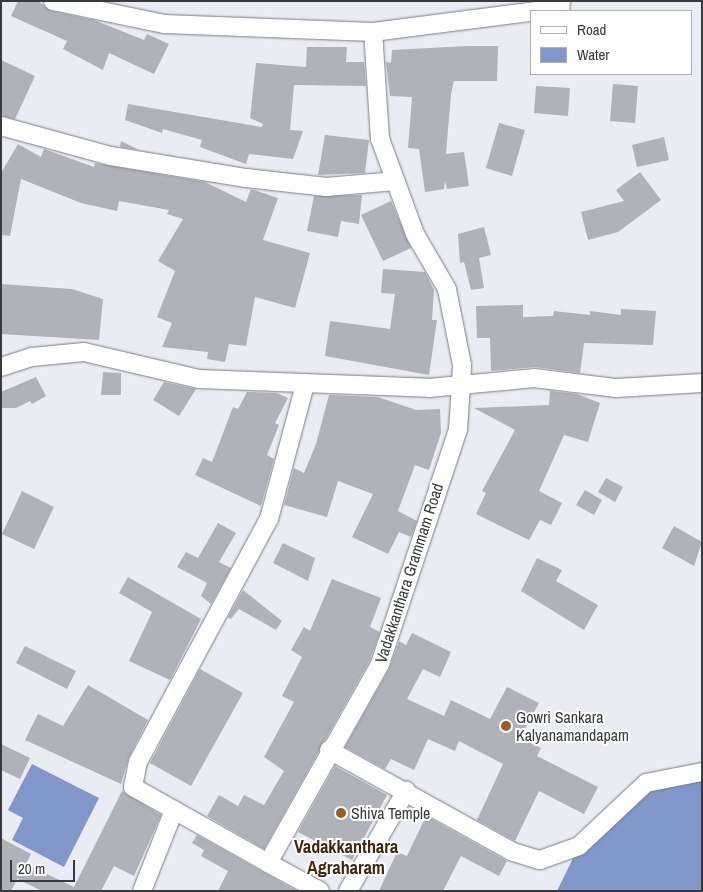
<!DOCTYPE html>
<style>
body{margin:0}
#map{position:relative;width:703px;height:892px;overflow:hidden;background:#eaecf3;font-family:"Archivo Narrow",sans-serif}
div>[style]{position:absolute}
.water>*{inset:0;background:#8196c9}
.building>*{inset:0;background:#afb2b9}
.roads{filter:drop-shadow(0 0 1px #797c82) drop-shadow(0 0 1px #797c82)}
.minor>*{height:18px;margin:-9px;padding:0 9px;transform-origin:9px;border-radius:9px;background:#fff}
.dots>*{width:14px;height:14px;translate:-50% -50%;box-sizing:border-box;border:2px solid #fff;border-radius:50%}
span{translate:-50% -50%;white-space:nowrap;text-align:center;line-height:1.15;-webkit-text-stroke:4px #fff;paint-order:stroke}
.street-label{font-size:16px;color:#393a3d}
.poi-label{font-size:16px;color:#393a3d}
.left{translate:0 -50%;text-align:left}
.neighbourhood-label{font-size:18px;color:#44260b;font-weight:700}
.frame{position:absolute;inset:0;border:2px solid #393a3d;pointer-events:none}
.legend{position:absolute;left:530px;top:10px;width:162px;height:65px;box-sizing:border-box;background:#fff;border:1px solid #b0b0b1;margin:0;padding:6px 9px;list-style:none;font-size:15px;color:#393a3d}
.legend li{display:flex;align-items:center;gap:10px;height:25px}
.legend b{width:25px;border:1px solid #b0b0b1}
.scale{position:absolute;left:10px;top:860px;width:65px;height:22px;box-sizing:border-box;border:2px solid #393a3d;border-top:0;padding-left:6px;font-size:15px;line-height:18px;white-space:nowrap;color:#393a3d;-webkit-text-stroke:4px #fff;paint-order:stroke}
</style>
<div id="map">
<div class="water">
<div style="clip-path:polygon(32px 764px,99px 798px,64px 867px,12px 840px,23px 818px,8px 810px)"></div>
<div style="clip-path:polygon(702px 778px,702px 891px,557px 891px,579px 846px,628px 793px)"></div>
</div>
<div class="building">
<div style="clip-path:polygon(18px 1px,38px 1px,51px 11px,94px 20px,144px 40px,147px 34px,169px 44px,154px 74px,109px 53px,103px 70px,63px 49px,67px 41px,11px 16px)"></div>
<div style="clip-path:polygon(467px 46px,498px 46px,497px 81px,454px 81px,451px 94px,446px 154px,464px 152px,469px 186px,447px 189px,445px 181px,444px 189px,425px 192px,419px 149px,408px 148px,412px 97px,390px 96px,386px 62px,391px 63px,392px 50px)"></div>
<div style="clip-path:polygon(307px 47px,347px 47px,346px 62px,364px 62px,366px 86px,294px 85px,290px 130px,303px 131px,293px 159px,249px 154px,246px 164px,200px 147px,202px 140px,163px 129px,162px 133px,125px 120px,128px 104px,262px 127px,263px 124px,250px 118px,256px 63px,306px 67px)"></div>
<div style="clip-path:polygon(1px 60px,35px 76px,15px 119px,1px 116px)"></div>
<div style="clip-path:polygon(613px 84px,638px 86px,635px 123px,610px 121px)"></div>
<div style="clip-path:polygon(536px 86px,570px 88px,568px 116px,534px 113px)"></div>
<div style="clip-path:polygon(499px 123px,525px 130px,512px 176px,486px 168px)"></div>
<div style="clip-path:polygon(325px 135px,369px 140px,365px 173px,318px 175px)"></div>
<div style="clip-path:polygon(664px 137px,669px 160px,637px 167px,632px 145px)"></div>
<div style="clip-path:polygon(121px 141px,139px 150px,120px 147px)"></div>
<div style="clip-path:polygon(18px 144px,41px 157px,44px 149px,94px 167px,95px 163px,205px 182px,246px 202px,251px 189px,278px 198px,263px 240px,310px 253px,295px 308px,255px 297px,246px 346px,229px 344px,225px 362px,207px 359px,208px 352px,162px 347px,172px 323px,157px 317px,175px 271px,158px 261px,183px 219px,167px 214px,169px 210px,119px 201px,117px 211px,81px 203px,21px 179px,10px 236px,1px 235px,1px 173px)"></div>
<div style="clip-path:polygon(640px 172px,661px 200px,618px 232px,588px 240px,581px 212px,624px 201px,616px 190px)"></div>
<div style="clip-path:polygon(362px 195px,359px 224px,341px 221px,338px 237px,307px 231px,314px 196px)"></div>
<div style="clip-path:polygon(391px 201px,411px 248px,383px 261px,361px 215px)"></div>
<div style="clip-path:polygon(484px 227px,491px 255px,479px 258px,484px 288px,471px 290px,464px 262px,460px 263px,458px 234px)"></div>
<div style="clip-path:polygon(383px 269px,425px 272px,434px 290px,432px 320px,437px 320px,429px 375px,325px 356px,330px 321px,390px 329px,395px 294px,381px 293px)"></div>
<div style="clip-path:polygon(1px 284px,72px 289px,103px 299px,99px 340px,1px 334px)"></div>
<div style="clip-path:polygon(523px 305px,523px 317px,553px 316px,554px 311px,590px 315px,590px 311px,621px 315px,621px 309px,656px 311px,653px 345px,584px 343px,580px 373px,535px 367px,491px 371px,490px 338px,477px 338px,476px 306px)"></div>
<div style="clip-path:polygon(103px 372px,121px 373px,121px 395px,101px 395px)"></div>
<div style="clip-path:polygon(36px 377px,46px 396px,32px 404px,30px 401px,16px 408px,1px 408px,1px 392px)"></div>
<div style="clip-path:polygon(164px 382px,196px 389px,179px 416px,153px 400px)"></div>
<div style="clip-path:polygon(534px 389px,577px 394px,600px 403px,588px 442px,564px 435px,539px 491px,562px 503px,551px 525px,540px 520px,529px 540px,476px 514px,486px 493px,482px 491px,515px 430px,474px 408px,549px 405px,550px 391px)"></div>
<div style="clip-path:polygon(247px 392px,277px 393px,288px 398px,275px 423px,279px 425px,267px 455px,274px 459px,261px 506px,195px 475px,203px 458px,212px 462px,233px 407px,238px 409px)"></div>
<div style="clip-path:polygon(329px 395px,378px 397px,416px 410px,440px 409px,441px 433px,429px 470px,415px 465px,398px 511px,417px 521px,411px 537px,399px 532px,388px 554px,352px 537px,373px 494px,338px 481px,327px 517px,284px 505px,294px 468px,304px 473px,316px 444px)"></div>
<div style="clip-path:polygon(606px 478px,623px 487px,615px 502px,598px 492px)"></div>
<div style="clip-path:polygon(585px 490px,602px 500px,594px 515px,576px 505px)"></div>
<div style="clip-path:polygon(22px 491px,54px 507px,34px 549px,2px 534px)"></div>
<div style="clip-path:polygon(218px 523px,236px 533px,219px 562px,231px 568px,211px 604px,201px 596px,207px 583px,177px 567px,186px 552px,198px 558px)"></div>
<div style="clip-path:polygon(674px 526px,702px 542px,694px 566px,662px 548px)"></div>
<div style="clip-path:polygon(283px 543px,315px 558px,308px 581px,273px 563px)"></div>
<div style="clip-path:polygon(537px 558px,562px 570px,556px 581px,598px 605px,584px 630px,521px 591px)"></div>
<div style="clip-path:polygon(128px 577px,201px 619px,170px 680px,129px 661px,152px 612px,119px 593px)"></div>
<div style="clip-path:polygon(332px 579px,381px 598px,370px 627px,380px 632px,370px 660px,264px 849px,207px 816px,219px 795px,238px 806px,244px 795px,264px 805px,284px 771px,264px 757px,294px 702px,282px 696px,302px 657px,291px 650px,304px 627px,310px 631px)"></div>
<div style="clip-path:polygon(243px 590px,282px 621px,276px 630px,239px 609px,231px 619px,228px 617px)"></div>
<div style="clip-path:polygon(412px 633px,451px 652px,440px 677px,423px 669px,407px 699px,444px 716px,451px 700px,490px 719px,507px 687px,539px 703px,520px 738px,541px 748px,537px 756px,598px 787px,584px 814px,539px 791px,515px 841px,477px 820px,503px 764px,459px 741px,455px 751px,428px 739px,414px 770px,391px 759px,385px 769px,345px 747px,389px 669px,399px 641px,406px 645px)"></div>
<div style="clip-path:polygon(25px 646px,76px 671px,67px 689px,16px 663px)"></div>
<div style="clip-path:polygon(200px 669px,243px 693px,191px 786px,150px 763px)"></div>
<div style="clip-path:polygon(88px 685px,148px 720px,129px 757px,121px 784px,25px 740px,38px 714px,63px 726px)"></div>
<div style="clip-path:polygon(1px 744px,30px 758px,20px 779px,1px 770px)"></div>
<div style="clip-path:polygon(335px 766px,387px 795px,352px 860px,298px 832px)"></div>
<div style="clip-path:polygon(122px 791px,161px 815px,134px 876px,114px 866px,101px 891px,42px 891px,17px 879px,11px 891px,1px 891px,1px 838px,31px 854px,26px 864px,74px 887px)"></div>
<div style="clip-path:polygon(426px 816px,507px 861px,499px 876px,461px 856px,443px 891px,379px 891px,397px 852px,407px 856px)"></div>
<div style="clip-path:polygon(197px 835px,263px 872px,297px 891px,218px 891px,228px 871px,201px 856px,204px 850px,192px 843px)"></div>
</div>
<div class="roads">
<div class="minor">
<div style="left:53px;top:1px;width:113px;rotate:11.7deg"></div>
<div style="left:164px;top:24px;width:209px;rotate:2.2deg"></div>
<div style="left:1px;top:126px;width:114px;rotate:15.3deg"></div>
<div style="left:111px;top:156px;width:137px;rotate:9.3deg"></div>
<div style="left:246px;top:178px;width:81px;rotate:6.4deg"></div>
<div style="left:326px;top:187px;width:70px;rotate:-4.9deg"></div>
<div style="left:1px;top:367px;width:33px;rotate:-18deg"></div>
<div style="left:32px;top:357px;width:52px;rotate:-5.5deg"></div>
<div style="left:84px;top:352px;width:118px;rotate:13.2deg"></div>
<div style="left:199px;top:379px;width:230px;rotate:2.2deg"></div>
<div style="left:429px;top:388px;width:105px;rotate:-5.4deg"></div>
<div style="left:534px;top:378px;width:83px;rotate:7deg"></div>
<div style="left:616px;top:388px;width:86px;rotate:-3.3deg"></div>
<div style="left:329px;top:750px;width:210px;rotate:29deg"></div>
<div style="left:513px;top:852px;width:28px;rotate:17deg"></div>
<div style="left:540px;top:860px;width:41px;rotate:-19.7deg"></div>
<div style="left:579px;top:846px;width:92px;rotate:-43.2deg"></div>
<div style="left:646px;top:783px;width:57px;rotate:-11.1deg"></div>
<div style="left:174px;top:810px;width:108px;rotate:29.4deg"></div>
<div style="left:142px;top:891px;width:87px;rotate:-68.4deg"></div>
<div style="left:174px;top:810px;width:47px;rotate:-150.7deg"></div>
<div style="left:133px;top:787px;width:25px;rotate:-79deg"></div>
<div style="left:138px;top:762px;width:276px;rotate:-61.7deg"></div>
<div style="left:269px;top:519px;width:139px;rotate:-75deg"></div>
<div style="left:320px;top:891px;width:59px;rotate:-151.7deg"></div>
<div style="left:268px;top:863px;width:228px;rotate:-60.6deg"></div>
<div style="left:380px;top:664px;width:247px;rotate:-71.6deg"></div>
<div style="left:458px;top:430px;width:45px;rotate:-86.2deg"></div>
<div style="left:461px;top:385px;width:20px;rotate:-87deg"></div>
<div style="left:462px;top:365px;width:77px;rotate:-101.2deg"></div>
<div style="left:447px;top:289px;width:64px;rotate:-120.2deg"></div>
<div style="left:415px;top:234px;width:101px;rotate:-110.2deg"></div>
<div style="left:380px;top:139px;width:107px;rotate:-93.7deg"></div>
<div style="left:373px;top:32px;width:189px;rotate:-7.3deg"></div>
<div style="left:560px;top:8px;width:7px;rotate:-82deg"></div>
<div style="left:348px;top:891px;width:116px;rotate:-59.9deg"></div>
</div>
</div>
<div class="dots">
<div style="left:506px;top:726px;background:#9c5c24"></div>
<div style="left:341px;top:813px;background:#9c5c24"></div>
</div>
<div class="street-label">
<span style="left:409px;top:573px;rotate:-72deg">Vadakkanthara Grammam Road</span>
</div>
<div class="poi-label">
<span class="left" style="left:516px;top:726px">Gowri Sankara<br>Kalyanamandapam</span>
<span class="left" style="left:351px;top:813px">Shiva Temple</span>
</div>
<div class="neighbourhood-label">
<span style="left:346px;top:858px">Vadakkanthara<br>Agraharam</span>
</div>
<div class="frame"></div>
<ul class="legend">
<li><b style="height:6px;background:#fff"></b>Road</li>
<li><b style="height:14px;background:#8196c9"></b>Water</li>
</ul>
<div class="scale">20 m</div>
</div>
